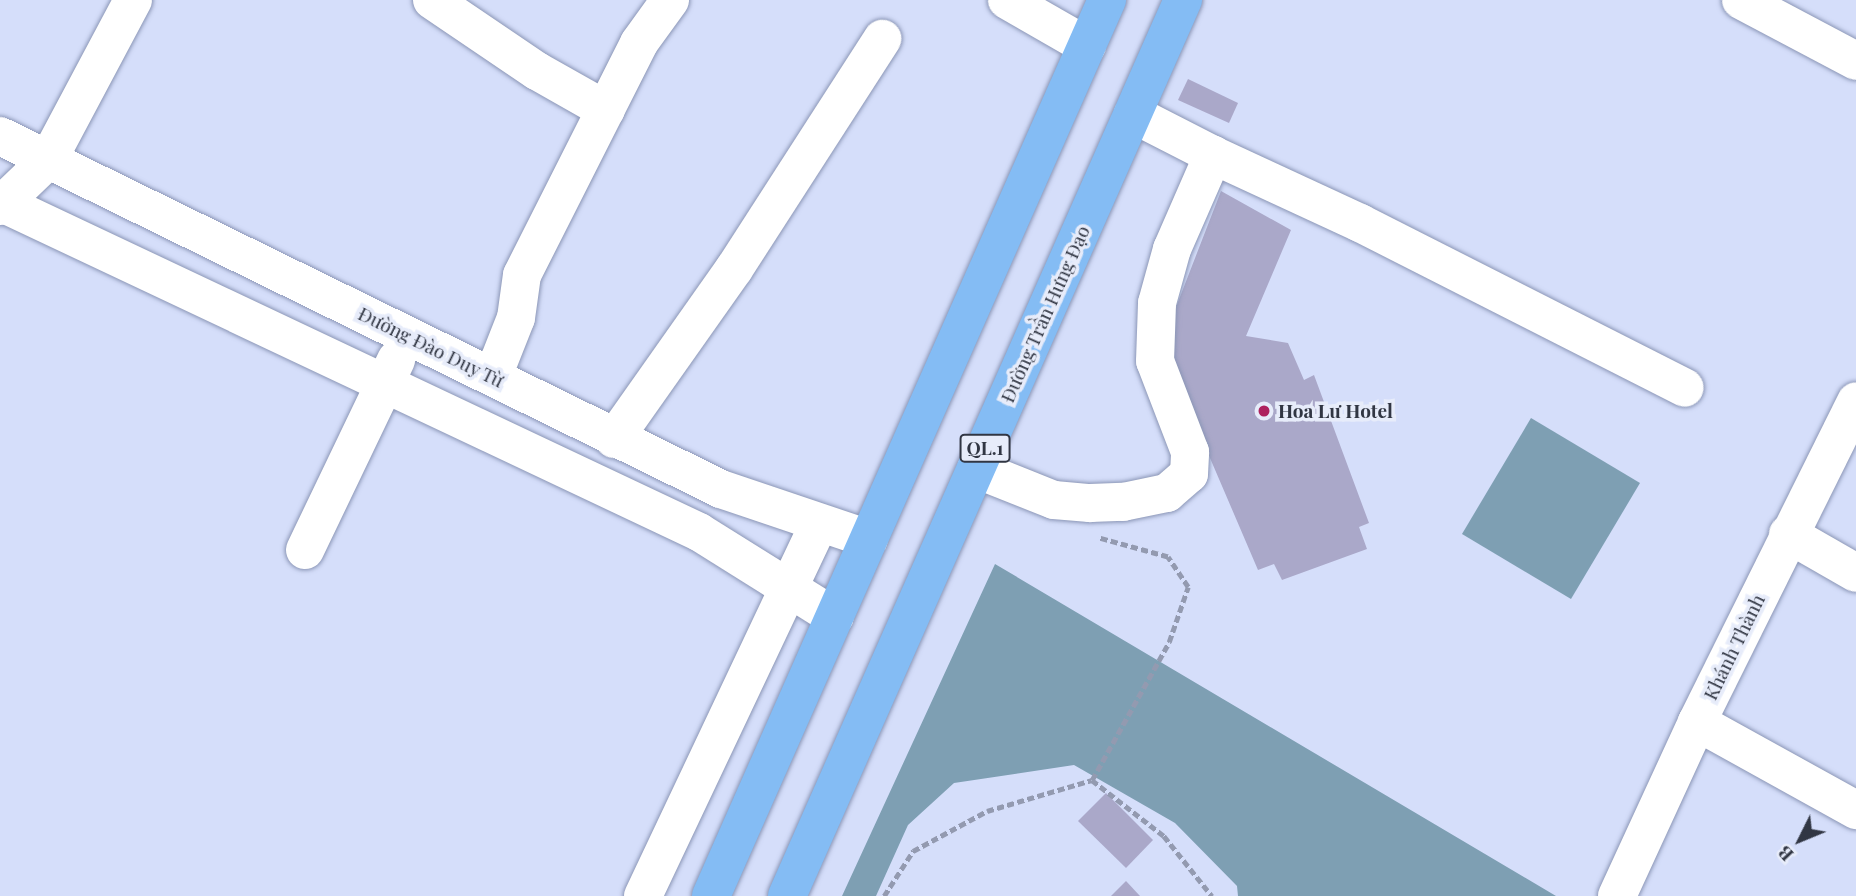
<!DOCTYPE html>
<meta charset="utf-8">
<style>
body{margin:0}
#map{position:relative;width:1856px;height:896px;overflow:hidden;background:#d5defa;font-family:"Playfair Display",serif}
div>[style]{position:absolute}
.water>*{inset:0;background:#7e9fb3}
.building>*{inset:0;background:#aaa8c9}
.path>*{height:4.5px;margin-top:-2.25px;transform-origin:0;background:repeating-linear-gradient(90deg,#939ab0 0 7px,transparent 0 10.5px)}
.roads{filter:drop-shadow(0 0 2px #8b96b6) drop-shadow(0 0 2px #8b96b6)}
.minor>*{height:38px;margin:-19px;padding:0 19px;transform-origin:19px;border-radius:19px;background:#fff}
.major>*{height:38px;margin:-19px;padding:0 19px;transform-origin:19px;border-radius:19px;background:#84bcf4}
.dots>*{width:19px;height:19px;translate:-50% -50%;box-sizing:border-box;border:4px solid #e7ecfa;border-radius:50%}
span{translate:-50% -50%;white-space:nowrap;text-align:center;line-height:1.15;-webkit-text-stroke:7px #e7ecfa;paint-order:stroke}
.shield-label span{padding:2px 5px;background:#e7ecfa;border:2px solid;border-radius:5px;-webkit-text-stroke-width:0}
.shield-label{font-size:18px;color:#313643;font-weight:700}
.street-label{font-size:19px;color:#313643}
.poi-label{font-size:19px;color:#313643;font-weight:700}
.left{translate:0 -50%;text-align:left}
.north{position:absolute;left:1765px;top:805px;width:70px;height:70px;-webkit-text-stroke:5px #e7ecfa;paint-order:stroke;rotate:227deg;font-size:19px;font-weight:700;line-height:28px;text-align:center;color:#313643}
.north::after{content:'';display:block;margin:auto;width:24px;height:32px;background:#313643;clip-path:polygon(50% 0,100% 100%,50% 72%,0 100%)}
</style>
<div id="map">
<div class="water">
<div style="clip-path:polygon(1531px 418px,1640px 483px,1571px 599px,1462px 534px)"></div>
<div style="clip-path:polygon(995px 564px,1556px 896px,1238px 896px,1237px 886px,1175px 823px,1074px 765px,954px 783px,908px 825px,876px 896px,842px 896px)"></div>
</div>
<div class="building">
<div style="clip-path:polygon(1188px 79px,1238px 103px,1229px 123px,1178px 100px)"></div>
<div style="clip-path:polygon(1221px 191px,1291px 230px,1246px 336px,1288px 343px,1304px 380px,1314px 375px,1369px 523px,1359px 527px,1367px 549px,1282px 580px,1274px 564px,1258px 570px,1198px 430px,1166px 333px)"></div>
<div style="clip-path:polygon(1106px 793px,1153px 840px,1126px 868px,1078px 821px)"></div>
<div style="clip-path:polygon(1126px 881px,1140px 896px,1111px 896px)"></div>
</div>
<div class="path">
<div style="left:1092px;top:780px;width:158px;rotate:-60.8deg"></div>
<div style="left:1169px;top:642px;width:58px;rotate:-70.9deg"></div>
<div style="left:1188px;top:587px;width:36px;rotate:-124deg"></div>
<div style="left:1168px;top:557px;width:72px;rotate:-164.6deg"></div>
<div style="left:884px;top:896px;width:54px;rotate:-57.2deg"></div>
<div style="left:913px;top:851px;width:84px;rotate:-28.4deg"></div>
<div style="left:987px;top:811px;width:109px;rotate:-16.4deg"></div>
<div style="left:1092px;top:780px;width:91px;rotate:37.9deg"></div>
<div style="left:1164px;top:836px;width:77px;rotate:51.3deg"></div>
</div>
<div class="roads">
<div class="minor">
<div style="left:432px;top:0;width:127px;rotate:34.1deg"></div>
<div style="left:537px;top:71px;width:79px;rotate:29.5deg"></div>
<div style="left:1007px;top:0;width:92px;rotate:29.9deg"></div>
<div style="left:1741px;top:0;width:130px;rotate:27.9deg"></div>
<div style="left:0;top:136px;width:803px;rotate:26.09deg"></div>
<div style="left:721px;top:489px;width:156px;rotate:18.7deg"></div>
<div style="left:1213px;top:155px;width:162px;rotate:24.8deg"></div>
<div style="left:1360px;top:223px;width:364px;rotate:26.9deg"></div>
<div style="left:0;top:202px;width:773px;rotate:25.27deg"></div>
<div style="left:699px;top:532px;width:160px;rotate:32deg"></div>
<div style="left:0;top:206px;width:66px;rotate:-43.8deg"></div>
<div style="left:48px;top:160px;width:181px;rotate:-62deg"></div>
<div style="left:493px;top:376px;width:62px;rotate:-68.4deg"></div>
<div style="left:516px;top:318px;width:43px;rotate:-82.1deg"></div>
<div style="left:522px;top:275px;width:260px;rotate:-63.2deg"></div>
<div style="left:639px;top:43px;width:53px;rotate:-54.2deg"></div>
<div style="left:614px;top:439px;width:208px;rotate:-54.8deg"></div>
<div style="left:734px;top:269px;width:274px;rotate:-57.2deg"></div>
<div style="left:976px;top:469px;width:84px;rotate:21.7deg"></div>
<div style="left:1054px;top:500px;width:36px;rotate:5deg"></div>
<div style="left:1090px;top:503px;width:33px;rotate:-2deg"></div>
<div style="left:1123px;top:502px;width:45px;rotate:-11.6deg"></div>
<div style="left:1167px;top:493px;width:29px;rotate:-41deg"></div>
<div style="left:1189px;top:474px;width:22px;rotate:-87deg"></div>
<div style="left:1190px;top:452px;width:97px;rotate:-111deg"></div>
<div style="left:1155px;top:361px;width:58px;rotate:-88deg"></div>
<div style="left:1157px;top:303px;width:56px;rotate:-74.5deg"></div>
<div style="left:1172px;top:249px;width:103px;rotate:-66.4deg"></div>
<div style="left:1213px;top:155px;width:90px;rotate:-152.9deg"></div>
<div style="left:1788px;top:534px;width:78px;rotate:29.8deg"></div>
<div style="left:305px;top:550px;width:211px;rotate:-64.4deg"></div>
<div style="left:1697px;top:722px;width:182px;rotate:29deg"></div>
<div style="left:643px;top:896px;width:412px;rotate:-64.7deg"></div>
<div style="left:1617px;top:896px;width:192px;rotate:-65.3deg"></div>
<div style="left:1697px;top:722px;width:358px;rotate:-63.6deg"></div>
</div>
<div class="major">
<div style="left:711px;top:896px;width:980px;rotate:-66.16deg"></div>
<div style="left:787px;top:896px;width:980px;rotate:-66.16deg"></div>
</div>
</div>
<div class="dots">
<div style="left:1264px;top:411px;background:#ae215e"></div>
</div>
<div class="shield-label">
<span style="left:985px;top:448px">QL.1</span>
</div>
<div class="street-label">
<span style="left:1045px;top:314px;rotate:-66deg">Đường Trần Hưng Đạo</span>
<span style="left:431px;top:347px;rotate:26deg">Đường Đào Duy Từ</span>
<span style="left:1734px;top:647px;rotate:-64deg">Khánh Thành</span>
</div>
<div class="poi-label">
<span class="left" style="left:1278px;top:411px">Hoa Lư Hotel</span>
</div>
<div class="north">B</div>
</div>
